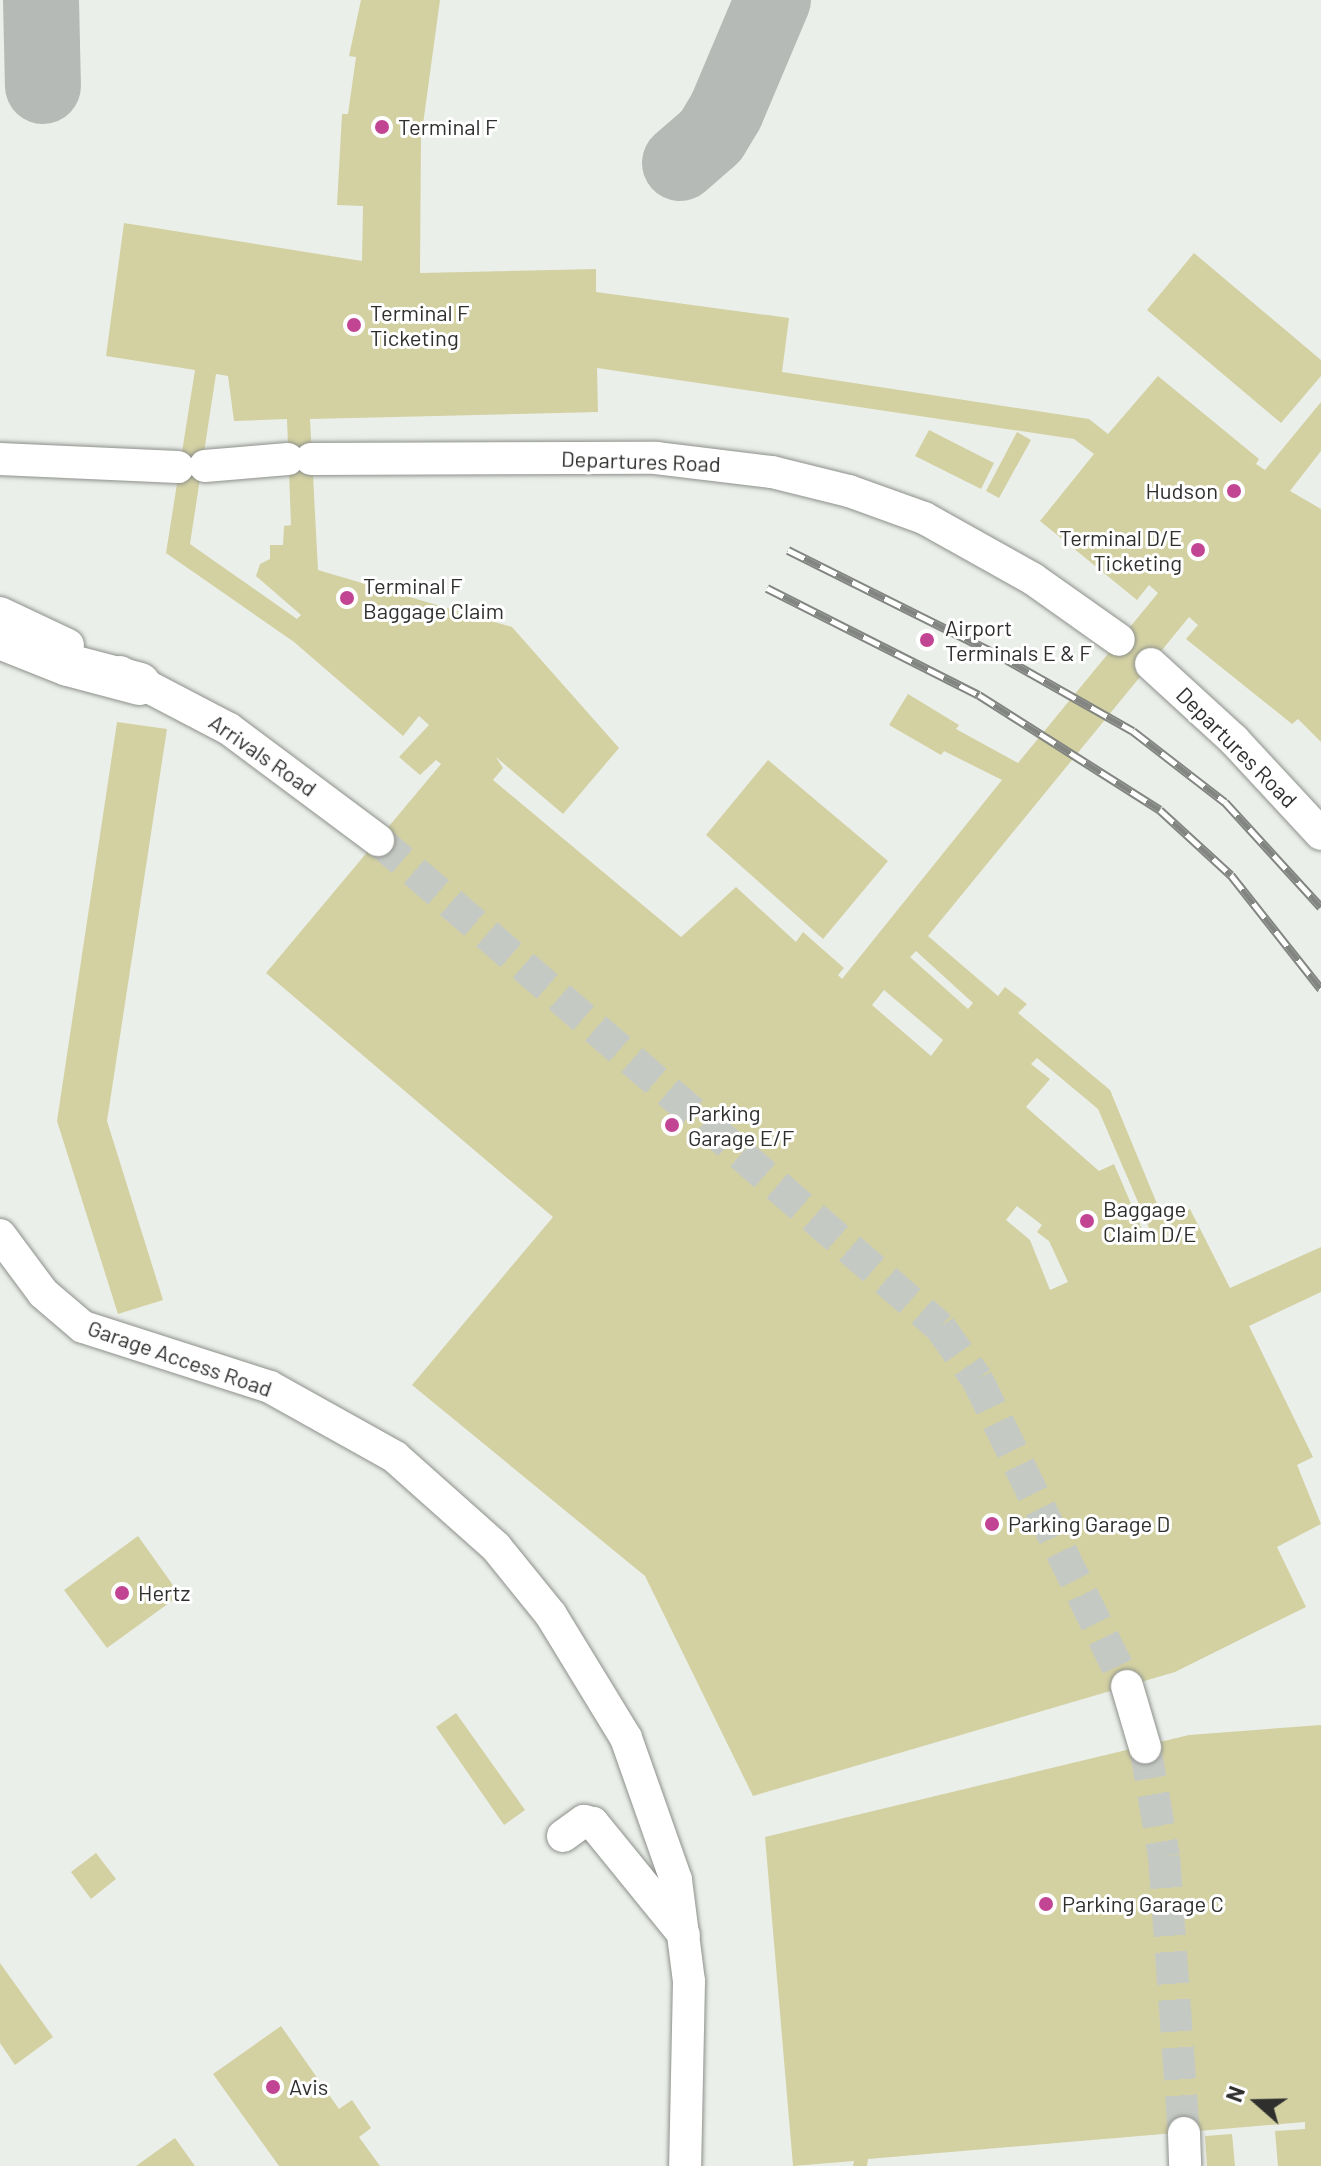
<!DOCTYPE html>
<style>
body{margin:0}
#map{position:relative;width:1321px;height:2166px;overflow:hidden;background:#ebefea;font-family:Barlow,sans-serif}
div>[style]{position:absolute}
.taxiway>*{height:76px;margin:-38px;padding:0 38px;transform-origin:38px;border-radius:38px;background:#b6bab6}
.building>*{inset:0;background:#d3d1a2}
.secondary-tunnel>*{height:32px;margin-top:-16px;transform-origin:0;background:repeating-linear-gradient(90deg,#c5c9c4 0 32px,transparent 0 48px)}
.roads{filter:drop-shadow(0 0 2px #8d908b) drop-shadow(0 0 2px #8d908b)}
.secondary>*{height:32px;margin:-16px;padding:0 16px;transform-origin:16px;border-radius:16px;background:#fff}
.highway>*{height:42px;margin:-21px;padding:0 21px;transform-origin:21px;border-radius:21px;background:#fff}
.rail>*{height:9px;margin-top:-4.5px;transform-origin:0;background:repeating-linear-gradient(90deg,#fff 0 18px,#828581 0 36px);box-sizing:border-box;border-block:2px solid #828581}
.dots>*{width:22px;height:22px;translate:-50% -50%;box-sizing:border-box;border:4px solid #fff;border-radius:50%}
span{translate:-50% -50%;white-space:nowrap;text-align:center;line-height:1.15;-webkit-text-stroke:6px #fff;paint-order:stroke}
.poi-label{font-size:22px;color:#2f302e}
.left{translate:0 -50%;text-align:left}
.right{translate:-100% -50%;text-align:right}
.street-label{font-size:22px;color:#2f302e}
.north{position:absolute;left:1217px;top:2062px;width:80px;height:80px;-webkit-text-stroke:6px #fff;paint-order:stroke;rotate:290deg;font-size:22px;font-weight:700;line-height:32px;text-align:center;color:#2f302e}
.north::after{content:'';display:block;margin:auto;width:28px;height:36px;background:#2f302e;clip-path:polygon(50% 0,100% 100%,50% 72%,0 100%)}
</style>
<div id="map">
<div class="taxiway">
<div style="left:41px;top:0;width:86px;rotate:88.7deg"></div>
<div style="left:680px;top:163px;width:41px;rotate:-41.1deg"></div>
<div style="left:711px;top:136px;width:29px;rotate:-59deg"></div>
<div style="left:726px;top:111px;width:121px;rotate:-67.1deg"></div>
</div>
<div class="building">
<div style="clip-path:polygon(evenodd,361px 0,440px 0,421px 139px,420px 273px,596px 269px,596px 292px,789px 318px,782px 372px,1089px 419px,1108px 434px,1158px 376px,1259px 459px,1256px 464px,1265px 470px,1321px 402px,1321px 451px,1290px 491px,1321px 509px,1321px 742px,1298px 719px,1292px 724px,1186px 639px,1198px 625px,1189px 617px,928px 936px,998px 996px,1005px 987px,1027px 1004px,1018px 1013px,1110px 1090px,1165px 1223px,1190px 1209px,1230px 1288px,1321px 1247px,1321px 1292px,1249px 1326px,1313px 1457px,1297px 1465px,1321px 1524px,1277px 1547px,1306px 1607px,1175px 1672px,753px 1796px,645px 1576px,412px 1385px,553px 1217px,266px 973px,441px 764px,436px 760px,420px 775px,399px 757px,429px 725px,419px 716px,403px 736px,294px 642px,166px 553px,195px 370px,106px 356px,124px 223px,362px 261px,363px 206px,337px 205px,342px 114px,348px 114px,356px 57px,349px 56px,361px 0,597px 368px,1074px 439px,1094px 454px,1040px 521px,1137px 600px,1149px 585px,1158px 593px,1018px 763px,956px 729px,959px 725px,908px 694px,889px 725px,941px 755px,944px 751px,1002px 780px,842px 979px,838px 975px,844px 968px,803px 932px,796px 942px,736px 887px,681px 937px,493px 780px,503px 768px,496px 757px,563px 814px,619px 748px,512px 627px,318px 570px,310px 419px,598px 412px,597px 368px,361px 0,216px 374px,228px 376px,234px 421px,287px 419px,291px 525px,284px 526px,283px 545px,270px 545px,270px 559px,260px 564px,256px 576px,301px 615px,297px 619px,190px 544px,216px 374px,361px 0,916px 951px,973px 1003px,968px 1009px,910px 957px,916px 951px,361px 0,884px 990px,943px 1040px,931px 1056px,872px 1005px,884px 990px,361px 0,1037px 1058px,1098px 1109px,1150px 1230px,1144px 1234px,1114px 1164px,1099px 1171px,1026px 1107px,1050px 1079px,1031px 1064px,1037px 1058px,361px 0,1017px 1206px,1042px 1225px,1037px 1232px,1049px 1241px,1068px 1282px,1050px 1290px,1030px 1240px,1006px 1220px,1017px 1206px)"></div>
<div style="clip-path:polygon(1194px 253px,1321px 360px,1321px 376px,1281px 423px,1147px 310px)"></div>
<div style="clip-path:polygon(929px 430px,994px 463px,981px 489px,915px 456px)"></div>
<div style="clip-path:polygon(1017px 432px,1031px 440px,999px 498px,986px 491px)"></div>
<div style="clip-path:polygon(117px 722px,167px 729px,107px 1121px,163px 1300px,118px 1314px,57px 1121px)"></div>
<div style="clip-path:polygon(768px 760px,888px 861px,823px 939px,706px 835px)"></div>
<div style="clip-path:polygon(138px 1536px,180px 1595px,107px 1648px,64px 1590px)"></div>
<div style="clip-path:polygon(456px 1713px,525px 1810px,504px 1825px,436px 1727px)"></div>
<div style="clip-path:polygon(1321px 1725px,1321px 2166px,1278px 2166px,1275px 2131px,1305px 2129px,1305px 2122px,868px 2159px,867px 2166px,853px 2166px,854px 2161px,793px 2166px,765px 1837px,1189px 1735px)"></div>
<div style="clip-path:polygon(96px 1853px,116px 1879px,91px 1899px,71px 1872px)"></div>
<div style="clip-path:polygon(0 1963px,53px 2037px,15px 2065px,0 2043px)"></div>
<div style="clip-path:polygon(281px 2026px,339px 2109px,352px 2100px,371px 2128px,359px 2137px,380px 2166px,279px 2166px,213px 2074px)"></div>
<div style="clip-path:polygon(1232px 2134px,1235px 2166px,1207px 2166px,1205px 2136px)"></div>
<div style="clip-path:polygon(175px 2138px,195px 2166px,136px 2166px)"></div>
</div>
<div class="secondary-tunnel">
<div style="left:378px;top:840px;width:744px;rotate:40.91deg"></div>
<div style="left:940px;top:1327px;width:64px;rotate:54.6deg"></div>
<div style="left:977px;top:1379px;width:342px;rotate:64deg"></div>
<div style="left:1145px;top:1747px;width:111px;rotate:80.1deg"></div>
<div style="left:1164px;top:1856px;width:278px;rotate:85.9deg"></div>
</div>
<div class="roads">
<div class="secondary">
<div style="left:0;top:459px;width:178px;rotate:2.6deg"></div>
<div style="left:311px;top:459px;width:345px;rotate:-0.2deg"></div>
<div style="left:656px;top:458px;width:117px;rotate:6.9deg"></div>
<div style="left:772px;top:472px;width:79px;rotate:13.9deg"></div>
<div style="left:849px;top:491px;width:80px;rotate:19.8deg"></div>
<div style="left:924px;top:518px;width:125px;rotate:29.2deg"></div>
<div style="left:1033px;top:579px;width:105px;rotate:35.3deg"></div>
<div style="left:205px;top:466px;width:83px;rotate:-4.8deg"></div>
<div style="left:0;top:613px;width:75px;rotate:25.2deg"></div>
<div style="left:1151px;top:664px;width:113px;rotate:42.5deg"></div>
<div style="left:1234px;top:740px;width:128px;rotate:47.2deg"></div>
<div style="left:120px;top:672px;width:123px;rotate:27.6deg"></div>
<div style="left:229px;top:729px;width:186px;rotate:36.7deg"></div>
<div style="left:0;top:1235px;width:72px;rotate:53.4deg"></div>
<div style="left:43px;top:1293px;width:52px;rotate:40.4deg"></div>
<div style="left:83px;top:1327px;width:196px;rotate:17.8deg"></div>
<div style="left:270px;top:1387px;width:143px;rotate:29.2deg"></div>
<div style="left:395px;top:1457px;width:135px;rotate:41.7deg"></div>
<div style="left:496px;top:1547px;width:87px;rotate:51deg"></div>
<div style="left:551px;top:1615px;width:144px;rotate:58.6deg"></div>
<div style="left:626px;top:1738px;width:151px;rotate:70.6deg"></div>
<div style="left:676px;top:1880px;width:102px;rotate:82.7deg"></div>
<div style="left:689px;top:1981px;width:185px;rotate:91.2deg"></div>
<div style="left:1127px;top:1686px;width:64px;rotate:73.6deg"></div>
<div style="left:563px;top:1836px;width:26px;rotate:-36deg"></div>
<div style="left:584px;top:1821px;width:9px;rotate:13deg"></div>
<div style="left:593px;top:1823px;width:144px;rotate:50.9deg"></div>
<div style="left:1184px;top:2133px;width:33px;rotate:88deg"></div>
</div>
<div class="highway">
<div style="left:0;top:638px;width:73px;rotate:21.7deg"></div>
<div style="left:68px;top:665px;width:74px;rotate:14.8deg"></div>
</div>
</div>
<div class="rail">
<div style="left:788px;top:550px;width:233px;rotate:26.5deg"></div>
<div style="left:997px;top:654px;width:156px;rotate:29.5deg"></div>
<div style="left:1133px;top:731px;width:116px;rotate:37.7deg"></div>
<div style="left:1225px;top:802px;width:142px;rotate:47.6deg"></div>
<div style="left:767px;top:588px;width:237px;rotate:26.8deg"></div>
<div style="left:979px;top:695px;width:214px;rotate:32.4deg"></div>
<div style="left:1160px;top:810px;width:96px;rotate:42.5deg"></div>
<div style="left:1231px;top:875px;width:145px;rotate:51.7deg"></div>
</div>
<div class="dots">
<div style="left:382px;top:127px;background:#c24593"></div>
<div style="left:354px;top:325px;background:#c24593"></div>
<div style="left:1234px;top:491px;background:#c24593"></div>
<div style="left:1198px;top:550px;background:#c24593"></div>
<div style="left:347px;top:598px;background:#c24593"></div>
<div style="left:927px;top:640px;background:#c24593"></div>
<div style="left:672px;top:1125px;background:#c24593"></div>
<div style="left:1087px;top:1221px;background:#c24593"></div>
<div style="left:992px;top:1524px;background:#c24593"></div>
<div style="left:122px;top:1593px;background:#c24593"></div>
<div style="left:1046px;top:1904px;background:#c24593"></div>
<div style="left:273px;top:2087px;background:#c24593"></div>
</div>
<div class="poi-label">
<span class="left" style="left:398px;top:127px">Terminal F</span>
<span class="left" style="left:370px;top:325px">Terminal F<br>Ticketing</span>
<span class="right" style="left:1218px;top:491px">Hudson</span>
<span class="right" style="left:1182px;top:550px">Terminal D/E<br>Ticketing</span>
<span class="left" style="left:363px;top:598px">Terminal F<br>Baggage Claim</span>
<span class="left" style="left:945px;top:640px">Airport<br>Terminals E &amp; F</span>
<span class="left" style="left:688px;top:1125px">Parking<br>Garage E/F</span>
<span class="left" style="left:1103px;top:1221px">Baggage<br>Claim D/E</span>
<span class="left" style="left:1008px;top:1524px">Parking Garage D</span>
<span class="left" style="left:138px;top:1593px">Hertz</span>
<span class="left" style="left:1062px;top:1904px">Parking Garage C</span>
<span class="left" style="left:289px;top:2087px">Avis</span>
</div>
<div class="street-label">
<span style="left:641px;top:461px;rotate:2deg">Departures Road</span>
<span style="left:1237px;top:747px;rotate:45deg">Departures Road</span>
<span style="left:263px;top:755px;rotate:35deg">Arrivals Road</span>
<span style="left:180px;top:1358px;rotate:19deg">Garage Access Road</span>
</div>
<div class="north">N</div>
</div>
